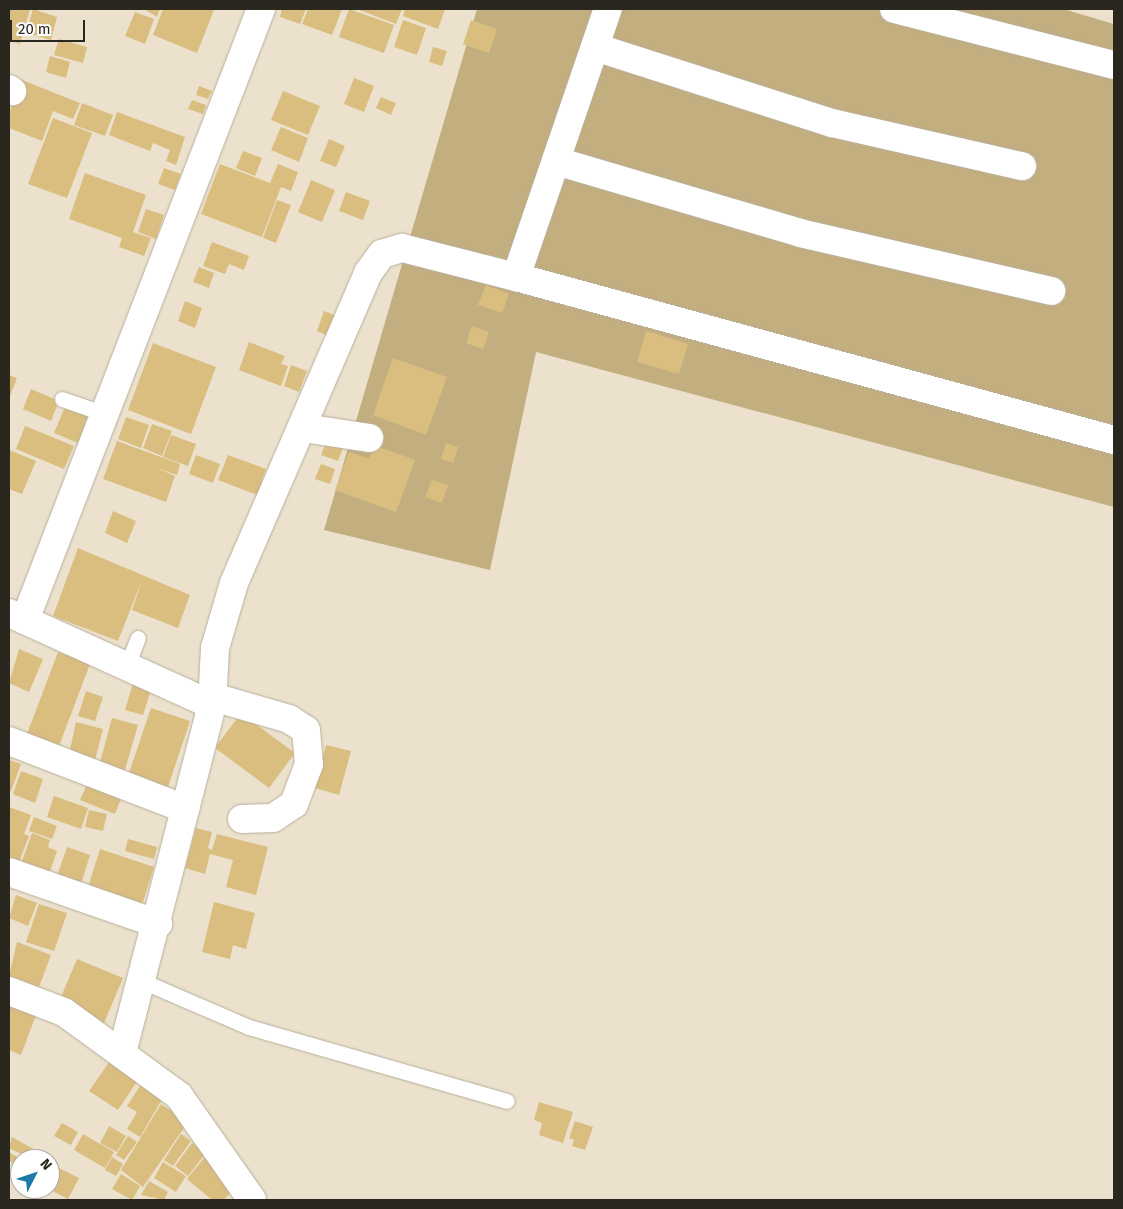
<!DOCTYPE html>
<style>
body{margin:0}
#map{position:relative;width:1123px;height:1209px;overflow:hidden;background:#ebe1cd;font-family:"Fira Sans",sans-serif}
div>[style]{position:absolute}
.green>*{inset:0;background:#c3ae7f}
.building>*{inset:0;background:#dabe80}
.roads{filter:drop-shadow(0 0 1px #b8af9b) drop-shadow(0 0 1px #b8af9b)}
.service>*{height:15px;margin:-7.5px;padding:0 7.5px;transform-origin:7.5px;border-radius:7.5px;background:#fff}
.minor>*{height:28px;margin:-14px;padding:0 14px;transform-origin:14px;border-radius:14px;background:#fff}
span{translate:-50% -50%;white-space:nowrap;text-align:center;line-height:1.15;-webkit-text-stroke:4px #fff;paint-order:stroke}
.frame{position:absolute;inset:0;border:10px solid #2a271f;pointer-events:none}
.north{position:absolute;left:10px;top:1149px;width:50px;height:50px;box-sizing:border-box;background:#fff;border:1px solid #aaa9a5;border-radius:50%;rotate:49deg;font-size:14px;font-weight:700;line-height:20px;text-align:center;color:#2a271f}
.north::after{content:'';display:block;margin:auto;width:18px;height:22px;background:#1e7ba8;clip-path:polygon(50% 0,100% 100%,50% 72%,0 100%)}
.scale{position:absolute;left:10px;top:20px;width:75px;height:22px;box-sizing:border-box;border:2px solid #2a271f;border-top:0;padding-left:6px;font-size:15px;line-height:18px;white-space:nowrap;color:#2a271f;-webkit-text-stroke:4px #fff;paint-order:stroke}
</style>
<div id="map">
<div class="green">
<div style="clip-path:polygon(477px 9px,1063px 9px,1114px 24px,1114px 507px,536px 352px,490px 570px,324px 530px)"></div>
</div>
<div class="building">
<div style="clip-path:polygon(9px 9px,30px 9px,20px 44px,9px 41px)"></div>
<div style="clip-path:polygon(33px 9px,57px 17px,51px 40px,26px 33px)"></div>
<div style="clip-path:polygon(144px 9px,160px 9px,157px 17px)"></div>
<div style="clip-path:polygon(163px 9px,214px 10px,197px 53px,153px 35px)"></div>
<div style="clip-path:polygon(282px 9px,306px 9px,300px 24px,280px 17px)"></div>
<div style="clip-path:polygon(308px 9px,342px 9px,332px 35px,302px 24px)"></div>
<div style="clip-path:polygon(349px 9px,394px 25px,384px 53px,339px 37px)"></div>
<div style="clip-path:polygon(357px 9px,402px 9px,396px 24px)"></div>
<div style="clip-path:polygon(405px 9px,445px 9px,438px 29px,403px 16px)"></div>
<div style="clip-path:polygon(135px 12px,154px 19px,145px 44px,125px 36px)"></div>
<div style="clip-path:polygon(403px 20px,426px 28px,417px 55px,394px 47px)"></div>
<div style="clip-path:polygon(471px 20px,497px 29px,489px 53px,463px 44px)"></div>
<div style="clip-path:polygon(59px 39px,87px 47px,83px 63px,54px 55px)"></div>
<div style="clip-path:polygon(433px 47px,447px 51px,442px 66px,429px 62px)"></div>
<div style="clip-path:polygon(50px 56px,70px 62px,66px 78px,46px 72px)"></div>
<div style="clip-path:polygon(354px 78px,374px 86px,364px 112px,344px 104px)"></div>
<div style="clip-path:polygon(22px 80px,80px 103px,73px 119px,53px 111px,42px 141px,9px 128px,9px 113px)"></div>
<div style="clip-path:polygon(199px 86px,212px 91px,208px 99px,196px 95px)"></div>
<div style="clip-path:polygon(283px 91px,320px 106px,308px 135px,271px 120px)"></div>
<div style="clip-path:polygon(381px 97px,396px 103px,391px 115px,376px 108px)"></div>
<div style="clip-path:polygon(192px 100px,206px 105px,203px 114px,188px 109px)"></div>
<div style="clip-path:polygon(82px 103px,113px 115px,105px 136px,74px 125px)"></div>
<div style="clip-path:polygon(117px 112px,185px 137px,176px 165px,166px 161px,170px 150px,153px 143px,150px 151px,109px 135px)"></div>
<div style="clip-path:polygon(53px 118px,92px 133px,67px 198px,28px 184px)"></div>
<div style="clip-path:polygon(281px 127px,308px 138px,299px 162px,271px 150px)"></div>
<div style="clip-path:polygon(329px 139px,345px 146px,336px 167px,320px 161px)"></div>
<div style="clip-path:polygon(243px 151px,262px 158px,255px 176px,236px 168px)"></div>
<div style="clip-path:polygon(220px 164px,270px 183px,278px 164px,298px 172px,291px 191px,281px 187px,262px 237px,201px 214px)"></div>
<div style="clip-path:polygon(164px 168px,181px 174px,175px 190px,158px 184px)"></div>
<div style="clip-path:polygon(85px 173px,146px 195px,133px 232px,151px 238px,144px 256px,119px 247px,122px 238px,69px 219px)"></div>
<div style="clip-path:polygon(311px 180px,335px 190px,322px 222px,298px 212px)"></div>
<div style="clip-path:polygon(346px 192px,370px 201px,363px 220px,339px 211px)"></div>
<div style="clip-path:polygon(277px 200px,291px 205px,276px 243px,263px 238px)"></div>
<div style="clip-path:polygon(146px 209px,164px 215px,156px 239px,138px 232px)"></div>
<div style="clip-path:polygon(212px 242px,249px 256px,244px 270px,229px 264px,225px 274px,203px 266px)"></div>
<div style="clip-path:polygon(199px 267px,214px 273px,209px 288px,193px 282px)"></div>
<div style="clip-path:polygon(486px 285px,509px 294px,502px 313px,478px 305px)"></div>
<div style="clip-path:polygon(185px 301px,202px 308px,195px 328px,178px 321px)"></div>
<div style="clip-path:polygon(324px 311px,342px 318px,334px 338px,317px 331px)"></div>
<div style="clip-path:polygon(472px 326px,489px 332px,483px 349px,466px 343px)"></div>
<div style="clip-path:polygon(646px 331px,688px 344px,679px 374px,637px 362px)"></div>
<div style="clip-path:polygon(249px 342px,285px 356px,281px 364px,288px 366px,281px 386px,239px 370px)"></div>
<div style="clip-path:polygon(153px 343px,216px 367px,191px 434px,128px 410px)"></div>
<div style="clip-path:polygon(393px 358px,447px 377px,426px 435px,373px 415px)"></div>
<div style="clip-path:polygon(291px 365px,307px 371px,299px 392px,284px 386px)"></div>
<div style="clip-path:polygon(9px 375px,17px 378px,9px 399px)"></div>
<div style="clip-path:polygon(31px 389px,59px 401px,51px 421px,23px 409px)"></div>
<div style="clip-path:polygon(65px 407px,88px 416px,78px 443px,54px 433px)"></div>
<div style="clip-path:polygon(126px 417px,149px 425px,141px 448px,118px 439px)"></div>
<div style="clip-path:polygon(152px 424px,172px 431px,162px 456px,143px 448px)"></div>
<div style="clip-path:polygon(25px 426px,74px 446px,64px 469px,16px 449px)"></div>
<div style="clip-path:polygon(171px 435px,196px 444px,188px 466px,163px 457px)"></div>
<div style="clip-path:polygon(117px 441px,180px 464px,177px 475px,157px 468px,175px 476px,166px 502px,103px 479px)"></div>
<div style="clip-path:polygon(326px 442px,343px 448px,338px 461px,321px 455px)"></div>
<div style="clip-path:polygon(446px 443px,458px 447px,453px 463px,441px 459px)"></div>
<div style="clip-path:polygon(374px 445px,415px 460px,396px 512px,335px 490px,349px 452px,369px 459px)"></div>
<div style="clip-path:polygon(9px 450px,36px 461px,22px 494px,9px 489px)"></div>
<div style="clip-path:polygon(196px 455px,220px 464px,213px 483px,189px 474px)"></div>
<div style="clip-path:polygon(228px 455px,266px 469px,257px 495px,218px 480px)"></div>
<div style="clip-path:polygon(321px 464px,335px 469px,330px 484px,315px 479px)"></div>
<div style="clip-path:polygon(432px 480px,448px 485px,442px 503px,425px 497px)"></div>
<div style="clip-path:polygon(113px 511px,136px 521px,127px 543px,105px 533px)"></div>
<div style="clip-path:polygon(78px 548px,190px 595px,178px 628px,132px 610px,142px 580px,118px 641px,53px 616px)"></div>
<div style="clip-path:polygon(19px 649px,43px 659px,29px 692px,9px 683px)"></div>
<div style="clip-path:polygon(58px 652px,90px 664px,59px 746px,27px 734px)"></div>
<div style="clip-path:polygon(133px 683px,151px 690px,143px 715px,125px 710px)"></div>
<div style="clip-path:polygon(86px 691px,103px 697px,95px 721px,78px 716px)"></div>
<div style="clip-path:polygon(151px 708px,190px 721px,168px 787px,129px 773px)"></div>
<div style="clip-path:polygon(241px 713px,295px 753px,269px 788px,215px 748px)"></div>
<div style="clip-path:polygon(112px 718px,138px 725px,124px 773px,99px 766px)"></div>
<div style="clip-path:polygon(76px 722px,103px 729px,95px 760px,69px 754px)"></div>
<div style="clip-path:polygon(326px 745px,351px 751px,339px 795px,315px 788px)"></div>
<div style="clip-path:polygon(9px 760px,21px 764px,11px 791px,9px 790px)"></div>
<div style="clip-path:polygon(21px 771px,43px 779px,35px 803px,13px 794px)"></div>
<div style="clip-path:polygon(88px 782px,122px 796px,115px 814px,80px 800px)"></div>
<div style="clip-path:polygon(54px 796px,88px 808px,81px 829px,47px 817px)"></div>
<div style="clip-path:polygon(9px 807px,31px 815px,24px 834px,29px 836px,19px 862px,9px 858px)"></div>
<div style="clip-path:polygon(89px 810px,107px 814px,103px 831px,85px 827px)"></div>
<div style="clip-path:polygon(34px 817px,57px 826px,52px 839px,29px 831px)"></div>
<div style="clip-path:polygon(196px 828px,212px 832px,208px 848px,212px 850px,217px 834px,268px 847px,256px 895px,226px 887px,233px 860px,210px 854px,205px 874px,185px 868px)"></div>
<div style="clip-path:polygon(32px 833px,50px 840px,48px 847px,57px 851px,49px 874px,21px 864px)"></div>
<div style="clip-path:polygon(128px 839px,157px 847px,154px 859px,125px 851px)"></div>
<div style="clip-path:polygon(67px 847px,90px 855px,80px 887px,56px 879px)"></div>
<div style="clip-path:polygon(100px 849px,154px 867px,141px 908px,87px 890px)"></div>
<div style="clip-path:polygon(16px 895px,37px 903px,28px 926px,9px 918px)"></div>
<div style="clip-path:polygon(214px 902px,255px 913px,246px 949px,233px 945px,230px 959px,202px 952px)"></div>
<div style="clip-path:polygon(39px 904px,67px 913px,54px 951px,26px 942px)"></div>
<div style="clip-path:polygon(17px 942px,51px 955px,39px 987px,9px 976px)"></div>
<div style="clip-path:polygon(77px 959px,123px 978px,104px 1023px,58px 1004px)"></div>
<div style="clip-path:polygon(10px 1005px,36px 1015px,21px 1055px,9px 1050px)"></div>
<div style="clip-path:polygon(110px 1061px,138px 1080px,118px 1110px,89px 1091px)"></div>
<div style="clip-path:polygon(142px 1083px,164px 1096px,140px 1137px,127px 1129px,137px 1112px,127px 1106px)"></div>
<div style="clip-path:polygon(539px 1102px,573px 1112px,563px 1143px,539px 1135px,542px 1123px,534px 1120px)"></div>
<div style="clip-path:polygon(161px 1104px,188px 1122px,143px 1187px,121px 1170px)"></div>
<div style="clip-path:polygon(575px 1121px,593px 1127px,585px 1150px,572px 1146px,574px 1140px,569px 1138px)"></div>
<div style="clip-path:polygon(62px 1123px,78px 1132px,71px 1145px,54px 1136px)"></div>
<div style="clip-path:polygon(109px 1126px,126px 1136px,117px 1152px,100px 1143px)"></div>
<div style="clip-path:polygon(83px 1134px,114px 1152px,105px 1168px,74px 1150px)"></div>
<div style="clip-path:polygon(181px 1134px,191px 1141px,173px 1166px,164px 1160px)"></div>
<div style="clip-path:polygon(128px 1136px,137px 1142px,124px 1160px,116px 1155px)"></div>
<div style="clip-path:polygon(12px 1137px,35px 1150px,31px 1159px,9px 1148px)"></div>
<div style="clip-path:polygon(192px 1143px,206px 1153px,188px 1176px,175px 1166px)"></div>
<div style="clip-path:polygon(9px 1152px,20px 1159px,20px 1167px,9px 1161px)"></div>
<div style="clip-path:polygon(112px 1157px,123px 1164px,116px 1176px,105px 1170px)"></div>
<div style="clip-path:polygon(205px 1157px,238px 1184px,224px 1200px,212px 1200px,187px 1179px)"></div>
<div style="clip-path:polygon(163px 1162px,186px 1176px,176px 1192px,154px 1178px)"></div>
<div style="clip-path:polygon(53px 1165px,79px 1178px,68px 1199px,50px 1190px)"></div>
<div style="clip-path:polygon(121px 1174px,140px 1186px,132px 1200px,112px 1189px)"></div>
<div style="clip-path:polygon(149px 1181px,168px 1192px,164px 1200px,141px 1195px)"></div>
</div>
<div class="roads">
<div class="service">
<div style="left:62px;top:399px;width:46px;rotate:19.2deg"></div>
<div style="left:127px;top:666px;width:30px;rotate:-69deg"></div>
<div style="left:142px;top:981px;width:116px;rotate:23.3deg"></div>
<div style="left:249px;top:1027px;width:268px;rotate:16deg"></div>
</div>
<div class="minor">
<div style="left:894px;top:9px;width:227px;rotate:14.3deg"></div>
<div style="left:595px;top:47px;width:249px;rotate:17.8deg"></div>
<div style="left:832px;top:123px;width:195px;rotate:12.8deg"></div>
<div style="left:9px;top:89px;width:4px;rotate:34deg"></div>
<div style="left:556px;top:161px;width:254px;rotate:16.4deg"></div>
<div style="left:800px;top:233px;width:258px;rotate:13deg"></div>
<div style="left:516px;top:277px;width:283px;rotate:-71.1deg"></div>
<div style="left:304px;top:428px;width:66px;rotate:8.7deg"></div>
<div style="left:9px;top:613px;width:223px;rotate:24.4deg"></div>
<div style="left:212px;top:705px;width:360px;rotate:104.5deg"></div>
<div style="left:25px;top:620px;width:655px;rotate:-68.88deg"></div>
<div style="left:213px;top:697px;width:79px;rotate:16.1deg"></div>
<div style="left:289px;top:719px;width:20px;rotate:33deg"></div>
<div style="left:306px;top:730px;width:34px;rotate:85deg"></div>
<div style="left:309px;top:764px;width:43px;rotate:110.6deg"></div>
<div style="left:294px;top:804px;width:25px;rotate:146deg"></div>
<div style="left:273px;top:818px;width:31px;rotate:178deg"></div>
<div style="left:212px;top:705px;width:57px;rotate:-87deg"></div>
<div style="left:215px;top:648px;width:68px;rotate:-73.7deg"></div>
<div style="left:234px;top:583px;width:338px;rotate:-66.6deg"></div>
<div style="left:368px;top:273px;width:24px;rotate:-54deg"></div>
<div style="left:382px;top:254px;width:21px;rotate:-17deg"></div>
<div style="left:402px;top:248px;width:118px;rotate:14.3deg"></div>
<div style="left:516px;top:277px;width:620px;rotate:15.25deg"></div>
<div style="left:9px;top:741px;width:189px;rotate:21.1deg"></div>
<div style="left:9px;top:872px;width:158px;rotate:19.2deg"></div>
<div style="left:9px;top:991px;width:59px;rotate:20.9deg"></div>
<div style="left:64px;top:1012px;width:142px;rotate:36.1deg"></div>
<div style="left:179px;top:1096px;width:127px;rotate:54.9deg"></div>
</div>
</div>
<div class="frame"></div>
<div class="north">N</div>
<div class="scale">20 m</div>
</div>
